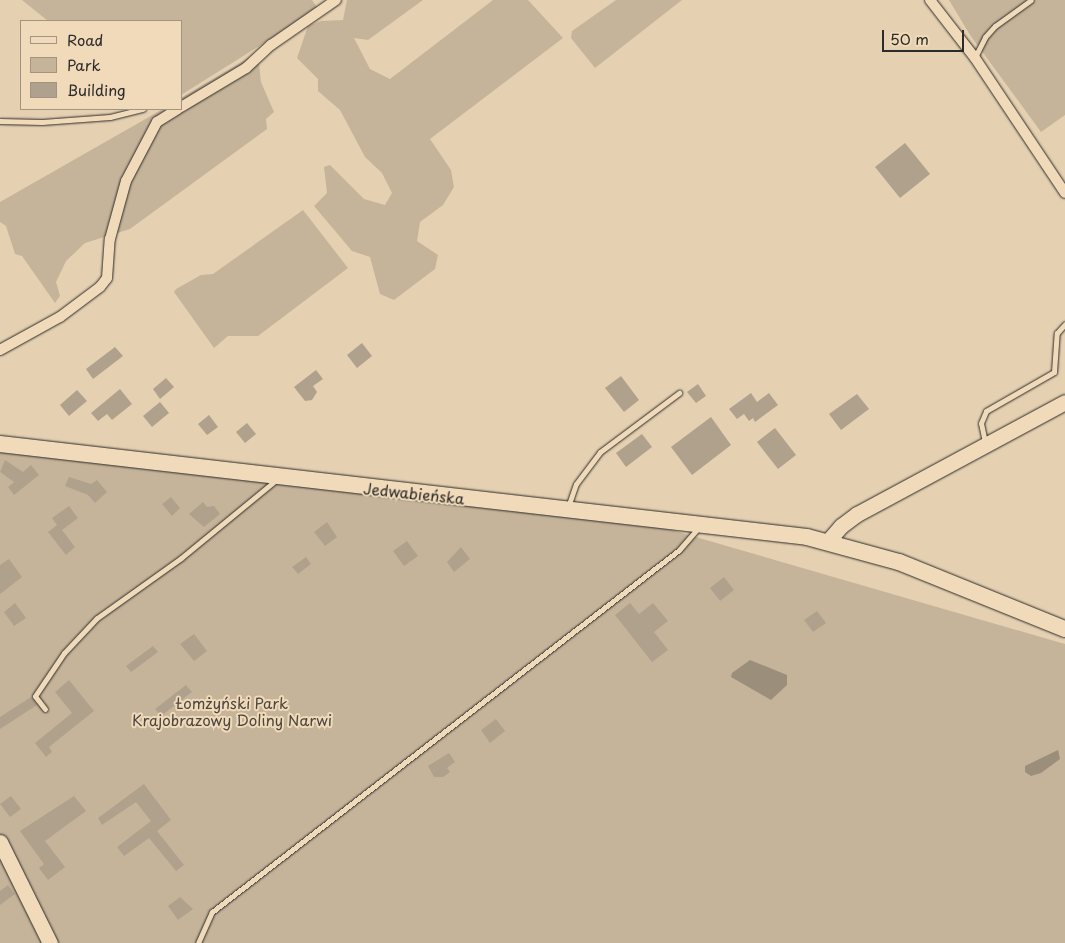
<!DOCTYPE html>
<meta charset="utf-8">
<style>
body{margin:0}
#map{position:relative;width:1065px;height:943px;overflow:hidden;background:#e5d0b1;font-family:"Playpen Sans",sans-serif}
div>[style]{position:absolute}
.green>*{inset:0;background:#c6b49a}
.water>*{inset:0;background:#9b8e7b}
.building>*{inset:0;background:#b0a18c}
.roads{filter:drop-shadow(0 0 1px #2b2b2b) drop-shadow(0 0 1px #2b2b2b)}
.lane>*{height:5px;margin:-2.5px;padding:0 2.5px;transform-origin:2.5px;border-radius:2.5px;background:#f1dab9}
.street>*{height:10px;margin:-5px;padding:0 5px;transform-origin:5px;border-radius:5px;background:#f1dab9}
.secondary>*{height:15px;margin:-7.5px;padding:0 7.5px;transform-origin:7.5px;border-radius:7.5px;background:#f1dab9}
.primary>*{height:16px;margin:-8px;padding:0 8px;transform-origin:8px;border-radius:8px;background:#f1dab9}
span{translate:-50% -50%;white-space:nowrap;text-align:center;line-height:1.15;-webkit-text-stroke:4px #f1dab9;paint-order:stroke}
.street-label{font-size:15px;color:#2b2b2b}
.park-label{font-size:15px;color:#4a4641}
.legend{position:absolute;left:20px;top:20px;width:162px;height:90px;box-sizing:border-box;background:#f1dab9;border:1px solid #a29480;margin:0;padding:6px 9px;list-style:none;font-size:15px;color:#2b2b2b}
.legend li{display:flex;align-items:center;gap:10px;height:25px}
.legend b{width:25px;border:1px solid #a29480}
.scale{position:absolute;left:882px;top:30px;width:82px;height:22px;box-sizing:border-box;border:2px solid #2b2b2b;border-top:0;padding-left:6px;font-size:15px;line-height:18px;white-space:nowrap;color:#2b2b2b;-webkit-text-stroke:4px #f1dab9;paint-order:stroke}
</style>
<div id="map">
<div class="green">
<div style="clip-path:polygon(22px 0,312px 0,318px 9px,181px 95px,181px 21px,48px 21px)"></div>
<div style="clip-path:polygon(347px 0,423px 0,368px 40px,354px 38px,370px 69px,390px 79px,493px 0,528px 0,563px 38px,430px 139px,451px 170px,454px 187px,443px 205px,420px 222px,417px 241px,438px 255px,435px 269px,394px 300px,380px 294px,370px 257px,352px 251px,314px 206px,327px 193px,324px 167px,330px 165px,364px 199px,385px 205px,392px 193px,382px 173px,365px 157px,340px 110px,318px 91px,318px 79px,297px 58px,308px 26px,321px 21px,343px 20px)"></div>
<div style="clip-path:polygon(616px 0,682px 0,595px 68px,571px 38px,572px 31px)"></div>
<div style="clip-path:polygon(949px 0,1065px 0,1065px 115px,1041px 132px,970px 35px)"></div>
<div style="clip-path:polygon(250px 57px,259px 64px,261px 82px,274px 112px,266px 119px,267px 129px,130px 229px,85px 243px,66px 261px,56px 282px,60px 296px,55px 303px,22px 256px,15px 254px,6px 226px,0 222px,0 202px,163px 109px,181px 109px,181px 98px)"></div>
<div style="clip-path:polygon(303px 210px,348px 268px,258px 336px,228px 336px,214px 348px,174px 292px,176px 289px,201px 275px,213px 274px)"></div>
<div style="clip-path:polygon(0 440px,668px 529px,1065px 644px,1065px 943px,0 943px)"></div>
</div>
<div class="water">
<div style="clip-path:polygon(750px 660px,787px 675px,787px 685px,771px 700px,731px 677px,732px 673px)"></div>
<div style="clip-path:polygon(1058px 750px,1060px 759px,1041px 773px,1031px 776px,1025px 772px,1025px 766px)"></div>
</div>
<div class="building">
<div style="clip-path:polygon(905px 143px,930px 174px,900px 198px,875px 167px)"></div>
<div style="clip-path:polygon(362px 343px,372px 356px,357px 368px,347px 355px)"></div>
<div style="clip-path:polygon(115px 347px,123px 356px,93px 379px,86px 369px)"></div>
<div style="clip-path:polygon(316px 370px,323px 379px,313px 386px,317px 392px,312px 400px,305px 401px,294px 387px)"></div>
<div style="clip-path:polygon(621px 376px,639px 400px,624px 412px,605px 388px)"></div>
<div style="clip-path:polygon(166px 378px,174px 387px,160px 399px,153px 389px)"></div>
<div style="clip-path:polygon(698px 384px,706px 396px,696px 403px,687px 392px)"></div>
<div style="clip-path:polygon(120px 389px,132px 404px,112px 420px,107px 414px,98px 421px,91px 413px)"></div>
<div style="clip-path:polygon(77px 390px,87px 401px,69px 416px,60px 405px)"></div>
<div style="clip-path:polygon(751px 393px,757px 402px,769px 393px,778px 405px,755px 422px,753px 418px,749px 421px,744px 414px,737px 419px,729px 409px)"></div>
<div style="clip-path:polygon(857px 394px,869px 409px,841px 430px,829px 414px)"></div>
<div style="clip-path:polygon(160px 402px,169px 413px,152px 427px,143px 416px)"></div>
<div style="clip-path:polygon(209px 415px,218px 427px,207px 435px,198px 424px)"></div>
<div style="clip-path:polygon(711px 417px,731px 445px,692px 475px,671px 447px)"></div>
<div style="clip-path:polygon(247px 423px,256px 434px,245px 443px,236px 432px)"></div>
<div style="clip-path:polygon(775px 428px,796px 455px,778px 469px,757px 442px)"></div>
<div style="clip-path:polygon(642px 434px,652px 447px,626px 467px,616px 453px)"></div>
<div style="clip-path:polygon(5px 460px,23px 472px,31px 465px,39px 475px,14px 495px,8px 487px,14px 482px,0 472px)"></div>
<div style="clip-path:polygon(69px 477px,91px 484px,97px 480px,107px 492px,95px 503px,88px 495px,65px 486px)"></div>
<div style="clip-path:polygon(171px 497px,180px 508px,172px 516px,162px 504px)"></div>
<div style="clip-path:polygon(203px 502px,207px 507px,214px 506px,220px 514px,204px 527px,189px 514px)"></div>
<div style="clip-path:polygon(69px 506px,78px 518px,62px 530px,75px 547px,66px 555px,48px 532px,57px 525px,52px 518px)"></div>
<div style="clip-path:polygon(327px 522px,337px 537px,325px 546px,314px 532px)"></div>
<div style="clip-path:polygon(407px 541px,418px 556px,404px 566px,393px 551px)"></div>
<div style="clip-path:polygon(461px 547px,470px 559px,454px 572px,447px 562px)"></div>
<div style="clip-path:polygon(306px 557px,311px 564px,298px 574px,292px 567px)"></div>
<div style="clip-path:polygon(9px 559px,22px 577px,0 594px,0 565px)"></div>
<div style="clip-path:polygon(724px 577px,734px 590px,720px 601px,710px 588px)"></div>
<div style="clip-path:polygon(15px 603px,26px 618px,14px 626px,4px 612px)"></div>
<div style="clip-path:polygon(630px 603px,639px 614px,653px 603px,668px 621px,654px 632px,668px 650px,652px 662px,615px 615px)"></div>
<div style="clip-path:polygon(817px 611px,826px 623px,813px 632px,804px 620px)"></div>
<div style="clip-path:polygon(194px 634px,207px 651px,194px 661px,180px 644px)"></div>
<div style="clip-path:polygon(153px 646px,158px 652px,131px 672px,126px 666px)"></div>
<div style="clip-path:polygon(69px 680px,94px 711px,49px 747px,52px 752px,46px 757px,35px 743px,72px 713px,55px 692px)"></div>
<div style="clip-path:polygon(186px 685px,192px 692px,161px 716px,155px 709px)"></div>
<div style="clip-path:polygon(31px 697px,37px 705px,0 729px,0 717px)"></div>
<div style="clip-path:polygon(496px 719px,505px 731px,490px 743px,481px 730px)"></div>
<div style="clip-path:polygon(449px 753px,455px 762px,447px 768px,450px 772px,443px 777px,434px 777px,428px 766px)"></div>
<div style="clip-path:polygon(144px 784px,171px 820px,157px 831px,184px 865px,176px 871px,149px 838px,124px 856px,117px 847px,151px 821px,136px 802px,102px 825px,98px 818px)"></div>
<div style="clip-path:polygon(11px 796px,21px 809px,10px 817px,0 804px)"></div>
<div style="clip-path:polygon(74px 796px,86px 811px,45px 841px,65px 867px,48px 880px,39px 868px,44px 864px,20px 831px)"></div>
<div style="clip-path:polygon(8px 885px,15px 894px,0 905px,0 891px)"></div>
<div style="clip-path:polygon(180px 897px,193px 909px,178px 920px,168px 906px)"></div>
</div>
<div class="roads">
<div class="lane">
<div style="left:975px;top:57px;width:22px;rotate:-63deg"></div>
<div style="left:985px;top:37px;width:15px;rotate:-48deg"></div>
<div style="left:995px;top:26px;width:44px;rotate:-35.8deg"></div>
<div style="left:0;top:121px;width:42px;rotate:1.4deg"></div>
<div style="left:42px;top:122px;width:68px;rotate:-4.2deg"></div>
<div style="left:110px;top:117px;width:34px;rotate:-14deg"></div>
<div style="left:985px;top:442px;width:19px;rotate:-102deg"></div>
<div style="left:981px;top:423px;width:13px;rotate:-67deg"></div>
<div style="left:986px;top:411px;width:78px;rotate:-29.8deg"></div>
<div style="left:1054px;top:372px;width:39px;rotate:-86deg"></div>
<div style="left:1057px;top:333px;width:12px;rotate:-48deg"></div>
<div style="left:568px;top:507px;width:24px;rotate:-71deg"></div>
<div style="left:576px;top:484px;width:40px;rotate:-53deg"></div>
<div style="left:600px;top:452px;width:99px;rotate:-36.8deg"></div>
<div style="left:45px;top:709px;width:16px;rotate:-128deg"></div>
<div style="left:35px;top:696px;width:52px;rotate:-56deg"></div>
<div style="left:64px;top:653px;width:48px;rotate:-46.7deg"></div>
<div style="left:97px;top:618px;width:103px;rotate:-35.5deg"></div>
<div style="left:181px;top:558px;width:123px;rotate:-39.4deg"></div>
<div style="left:198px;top:943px;width:34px;rotate:-66deg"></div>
<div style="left:212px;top:912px;width:591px;rotate:-37.78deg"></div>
<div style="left:679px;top:550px;width:29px;rotate:-49deg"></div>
</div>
<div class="street">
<div style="left:930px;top:0;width:73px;rotate:52.2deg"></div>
<div style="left:975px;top:58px;width:162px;rotate:56.3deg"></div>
<div style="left:181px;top:107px;width:76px;rotate:-31deg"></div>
<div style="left:246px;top:68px;width:34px;rotate:-43deg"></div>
<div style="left:271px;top:45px;width:79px;rotate:-34.7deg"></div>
<div style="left:0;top:350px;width:68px;rotate:-28.8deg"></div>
<div style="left:60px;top:317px;width:50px;rotate:-36.9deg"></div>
<div style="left:100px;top:287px;width:11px;rotate:-52deg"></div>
<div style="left:107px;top:278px;width:39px;rotate:-86deg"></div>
<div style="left:110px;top:239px;width:60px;rotate:-74.6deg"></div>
<div style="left:126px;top:181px;width:67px;rotate:-62.3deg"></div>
<div style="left:157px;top:122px;width:25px;rotate:-32deg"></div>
</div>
<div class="secondary">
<div style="left:828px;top:541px;width:20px;rotate:-49deg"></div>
<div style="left:841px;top:526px;width:20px;rotate:-37deg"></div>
<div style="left:857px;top:514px;width:236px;rotate:-28.3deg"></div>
<div style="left:0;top:842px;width:113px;rotate:63.7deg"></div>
</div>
<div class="primary">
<div style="left:0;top:444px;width:812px;rotate:6.57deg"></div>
<div style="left:807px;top:537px;width:95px;rotate:15.2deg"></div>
<div style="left:899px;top:562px;width:179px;rotate:22deg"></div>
</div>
</div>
<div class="street-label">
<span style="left:414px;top:493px;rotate:6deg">Jedwabieńska</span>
</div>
<div class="park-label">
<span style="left:232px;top:711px">Łomżyński Park<br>Krajobrazowy Doliny Narwi</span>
</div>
<ul class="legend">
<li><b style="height:6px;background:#f1dab9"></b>Road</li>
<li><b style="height:14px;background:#c6b49a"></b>Park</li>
<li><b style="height:14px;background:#b0a18c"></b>Building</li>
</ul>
<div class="scale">50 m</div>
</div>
